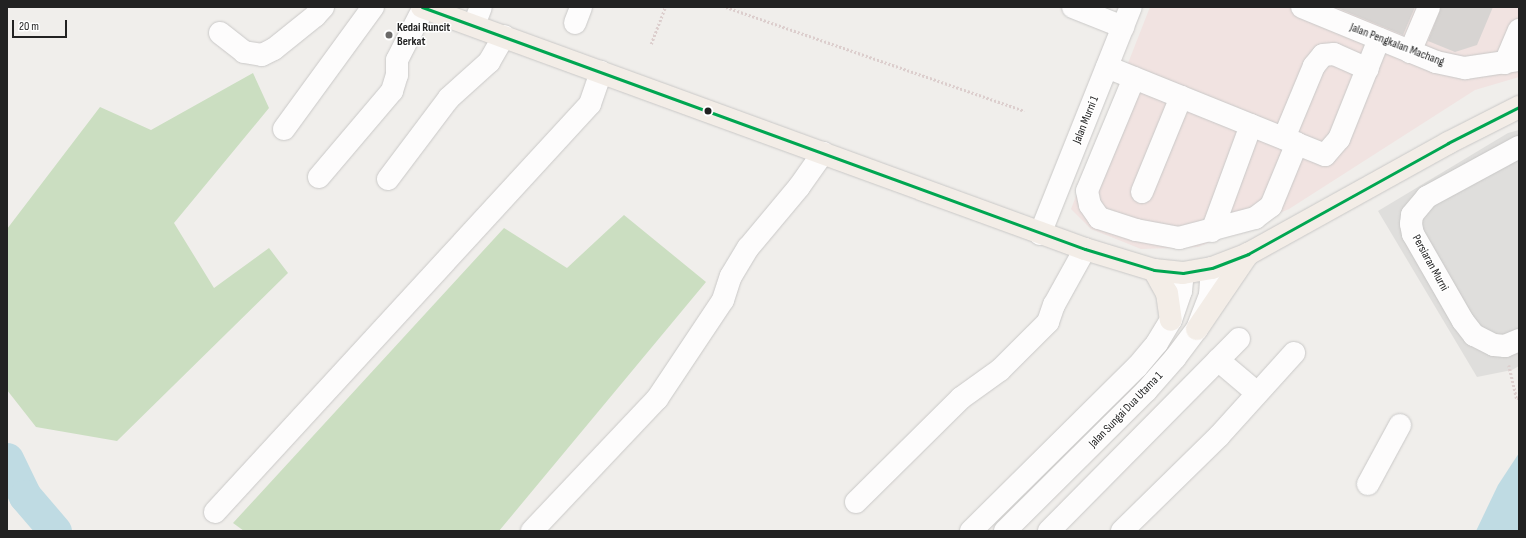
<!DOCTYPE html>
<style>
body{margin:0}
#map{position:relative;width:1526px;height:538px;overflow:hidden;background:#f0eeeb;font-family:"Sofia Sans Condensed",sans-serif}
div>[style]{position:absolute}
.residential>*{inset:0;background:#dfdedc}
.commercial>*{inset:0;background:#f1e3e1}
.forest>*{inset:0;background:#cbdec1}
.water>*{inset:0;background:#bfdbe3}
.river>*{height:33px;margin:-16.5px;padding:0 16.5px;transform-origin:16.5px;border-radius:16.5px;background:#bfdbe3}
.building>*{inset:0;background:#d7d4d2}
.path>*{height:2.5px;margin-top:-1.25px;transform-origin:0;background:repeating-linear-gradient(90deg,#dccecd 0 2px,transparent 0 4px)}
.roads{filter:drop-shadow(0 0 1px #c9c8c7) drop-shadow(0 0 1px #c9c8c7)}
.minor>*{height:22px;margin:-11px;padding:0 11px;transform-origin:11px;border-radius:11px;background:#fdfcfc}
.major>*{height:22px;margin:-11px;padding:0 11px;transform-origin:11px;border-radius:11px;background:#f3ede7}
.bus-1>*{height:3px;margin:-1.5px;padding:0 1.5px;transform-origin:1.5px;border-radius:1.5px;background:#00a651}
.dots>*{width:11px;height:11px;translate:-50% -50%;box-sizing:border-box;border:2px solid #fff;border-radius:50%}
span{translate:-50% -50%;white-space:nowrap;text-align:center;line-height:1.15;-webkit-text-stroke:3px #fff;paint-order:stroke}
.poi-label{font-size:12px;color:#222;font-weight:700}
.left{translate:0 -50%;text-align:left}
.street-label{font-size:12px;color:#222}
.frame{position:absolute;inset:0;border:8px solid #222;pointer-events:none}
.scale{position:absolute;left:12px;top:20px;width:55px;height:18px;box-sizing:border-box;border:2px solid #222;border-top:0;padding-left:5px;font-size:12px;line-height:14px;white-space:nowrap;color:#222;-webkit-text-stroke:3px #fff;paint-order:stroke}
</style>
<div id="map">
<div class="residential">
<div style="clip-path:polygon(1519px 130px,1519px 366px,1512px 370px,1477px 377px,1378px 211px,1508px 133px)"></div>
</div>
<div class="commercial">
<div style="clip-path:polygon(1150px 7px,1519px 7px,1519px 77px,1475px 90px,1289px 209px,1198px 247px,1141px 249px,1091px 229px,1071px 209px)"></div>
</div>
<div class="forest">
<div style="clip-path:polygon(253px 73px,269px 108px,174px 223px,214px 288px,269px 248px,288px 273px,117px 441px,36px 427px,7px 390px,7px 229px,100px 107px,151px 130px)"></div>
<div style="clip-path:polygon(624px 215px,706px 282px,499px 531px,244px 531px,233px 523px,504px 228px,567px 268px)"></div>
</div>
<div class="water">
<div style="clip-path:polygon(1519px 453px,1519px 531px,1476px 531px,1498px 485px)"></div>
</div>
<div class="river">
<div style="left:7px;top:459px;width:41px;rotate:64.1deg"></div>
<div style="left:25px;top:496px;width:46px;rotate:49.4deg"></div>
</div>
<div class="building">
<div style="clip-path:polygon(1335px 7px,1415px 7px,1403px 35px)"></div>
<div style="clip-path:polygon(1441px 7px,1493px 7px,1477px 45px,1455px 52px,1428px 41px)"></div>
</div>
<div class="path">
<div style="left:726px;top:7px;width:316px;rotate:19.2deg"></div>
<div style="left:651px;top:44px;width:40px;rotate:-69deg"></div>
<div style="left:1509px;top:365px;width:35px;rotate:77deg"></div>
<div style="left:1517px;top:399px;width:2px"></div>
</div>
<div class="roads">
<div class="minor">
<div style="left:1073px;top:7px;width:54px;rotate:21.8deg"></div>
<div style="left:1302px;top:7px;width:145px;rotate:22.3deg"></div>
<div style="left:1436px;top:62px;width:30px;rotate:12deg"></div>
<div style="left:1465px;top:68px;width:55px;rotate:-8.4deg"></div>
<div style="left:575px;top:23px;width:17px;rotate:-69deg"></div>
<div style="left:474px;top:25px;width:19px;rotate:-69deg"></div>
<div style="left:220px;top:33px;width:31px;rotate:38deg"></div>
<div style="left:244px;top:52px;width:18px;rotate:9deg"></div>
<div style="left:262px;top:55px;width:13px;rotate:-27deg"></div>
<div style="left:274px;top:49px;width:53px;rotate:-38.8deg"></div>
<div style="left:315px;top:16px;width:12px;rotate:-48deg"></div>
<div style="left:1410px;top:52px;width:49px;rotate:-67.1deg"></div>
<div style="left:1505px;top:63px;width:36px;rotate:-67deg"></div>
<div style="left:1107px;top:67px;width:235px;rotate:22deg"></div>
<div style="left:1325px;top:155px;width:21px;rotate:-49deg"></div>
<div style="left:1339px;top:139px;width:108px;rotate:-68.2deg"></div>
<div style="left:1134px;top:78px;width:122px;rotate:112.6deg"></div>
<div style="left:1087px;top:191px;width:14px;rotate:78deg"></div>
<div style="left:1090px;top:205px;width:16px;rotate:55deg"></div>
<div style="left:1099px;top:218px;width:39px;rotate:18deg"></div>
<div style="left:1136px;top:230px;width:44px;rotate:10.5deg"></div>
<div style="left:1179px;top:238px;width:79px;rotate:-14.7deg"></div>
<div style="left:1255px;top:218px;width:20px;rotate:-37deg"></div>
<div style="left:1271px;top:206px;width:68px;rotate:-67.6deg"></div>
<div style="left:284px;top:129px;width:151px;rotate:-53.9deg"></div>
<div style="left:1284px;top:138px;width:78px;rotate:-67.4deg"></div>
<div style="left:1314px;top:66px;width:14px;rotate:-51deg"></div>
<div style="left:1323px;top:55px;width:11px;rotate:-5deg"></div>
<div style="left:1334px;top:54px;width:37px;rotate:24deg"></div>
<div style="left:1519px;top:147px;width:105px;rotate:151.5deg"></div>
<div style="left:1427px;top:197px;width:23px;rotate:130deg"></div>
<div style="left:1412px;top:215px;width:9px;rotate:96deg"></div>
<div style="left:1411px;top:224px;width:10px;rotate:79deg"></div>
<div style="left:1413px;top:234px;width:100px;rotate:60.1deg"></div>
<div style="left:1463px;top:321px;width:18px;rotate:52deg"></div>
<div style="left:1474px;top:335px;width:22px;rotate:27deg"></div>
<div style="left:1494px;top:345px;width:11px;rotate:5deg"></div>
<div style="left:1505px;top:346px;width:15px;rotate:-23deg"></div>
<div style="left:319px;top:177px;width:113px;rotate:-49.7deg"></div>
<div style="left:392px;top:91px;width:17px;rotate:-73deg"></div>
<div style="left:397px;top:75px;width:15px;rotate:-90deg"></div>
<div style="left:397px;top:60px;width:59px;rotate:-63deg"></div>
<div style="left:388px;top:179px;width:101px;rotate:-53deg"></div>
<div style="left:449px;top:98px;width:54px;rotate:-42deg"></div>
<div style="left:489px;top:62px;width:30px;rotate:-60deg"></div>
<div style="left:1142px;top:192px;width:103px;rotate:-67.7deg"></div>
<div style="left:1212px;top:231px;width:113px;rotate:-69.8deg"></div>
<div style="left:1040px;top:234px;width:245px;rotate:-68.2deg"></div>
<div style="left:1218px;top:360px;width:51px;rotate:40.2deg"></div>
<div style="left:1368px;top:484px;width:67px;rotate:-61.5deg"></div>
<div style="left:856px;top:502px;width:148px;rotate:-44.7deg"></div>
<div style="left:961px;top:398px;width:48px;rotate:-35.7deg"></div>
<div style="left:1000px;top:370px;width:68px;rotate:-45deg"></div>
<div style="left:1048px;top:322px;width:18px;rotate:-71deg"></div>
<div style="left:1054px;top:305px;width:64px;rotate:-61deg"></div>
<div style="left:215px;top:512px;width:554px;rotate:-47.41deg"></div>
<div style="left:590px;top:104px;width:34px;rotate:-71deg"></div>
<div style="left:532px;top:531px;width:182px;rotate:-46.6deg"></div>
<div style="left:657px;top:399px;width:119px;rotate:-56.3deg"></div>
<div style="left:723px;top:300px;width:25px;rotate:-72deg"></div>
<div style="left:731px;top:276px;width:33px;rotate:-59deg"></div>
<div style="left:748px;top:248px;width:80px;rotate:-50.1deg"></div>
<div style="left:799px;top:187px;width:42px;rotate:-54.8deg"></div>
<div style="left:971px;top:531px;width:233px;rotate:-44.7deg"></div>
<div style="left:1137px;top:367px;width:31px;rotate:-50deg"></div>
<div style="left:1157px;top:343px;width:27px;rotate:-59deg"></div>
<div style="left:1171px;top:320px;width:31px;rotate:-71deg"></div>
<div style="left:1181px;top:291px;width:18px;rotate:-84deg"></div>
<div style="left:1005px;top:531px;width:199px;rotate:-44.8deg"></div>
<div style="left:1146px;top:391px;width:44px;rotate:-48.7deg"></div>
<div style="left:1175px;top:358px;width:36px;rotate:-53deg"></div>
<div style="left:1197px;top:329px;width:36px;rotate:-69deg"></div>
<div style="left:1210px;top:295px;width:27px;rotate:-86deg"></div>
<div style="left:1049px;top:531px;width:270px;rotate:-45.3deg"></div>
<div style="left:1122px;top:531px;width:136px;rotate:-44.4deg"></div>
<div style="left:1219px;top:436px;width:112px;rotate:-47.9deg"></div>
</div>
<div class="major">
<div style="left:422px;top:7px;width:706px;rotate:20.05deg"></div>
<div style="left:1085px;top:249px;width:72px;rotate:16.9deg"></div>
<div style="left:1154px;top:270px;width:29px;rotate:6deg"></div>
<div style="left:1183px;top:273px;width:29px;rotate:-10deg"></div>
<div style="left:1212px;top:268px;width:39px;rotate:-21deg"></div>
<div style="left:1248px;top:254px;width:229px;rotate:-29deg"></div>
<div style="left:1448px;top:143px;width:80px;rotate:-26.9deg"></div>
<div style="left:1154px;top:270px;width:26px;rotate:61deg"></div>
<div style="left:1167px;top:293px;width:27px;rotate:82deg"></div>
<div style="left:1197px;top:329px;width:91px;rotate:-55.8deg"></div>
</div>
</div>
<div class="bus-1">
<div style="left:422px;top:7px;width:706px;rotate:20.05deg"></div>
<div style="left:1085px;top:249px;width:72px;rotate:16.9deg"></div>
<div style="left:1154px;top:270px;width:29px;rotate:6deg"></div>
<div style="left:1183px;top:273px;width:29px;rotate:-10deg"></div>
<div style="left:1212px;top:268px;width:39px;rotate:-21deg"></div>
<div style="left:1248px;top:254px;width:229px;rotate:-29deg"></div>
<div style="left:1448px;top:143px;width:80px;rotate:-26.9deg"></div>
</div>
<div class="dots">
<div style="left:389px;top:35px;background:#6a6968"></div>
<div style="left:708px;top:111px;background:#222"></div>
</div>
<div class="poi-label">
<span class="left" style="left:397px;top:35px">Kedai Runcit<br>Berkat</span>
</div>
<div class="street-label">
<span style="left:1397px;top:45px;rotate:21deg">Jalan Pengkalan Machang</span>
<span style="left:1086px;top:120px;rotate:-68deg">Jalan Murni 1</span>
<span style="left:1430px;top:263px;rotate:61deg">Persiaran Murni</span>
<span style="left:1126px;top:410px;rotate:-46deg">Jalan Sungai Dua Utama 1</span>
</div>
<div class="frame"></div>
<div class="scale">20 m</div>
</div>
